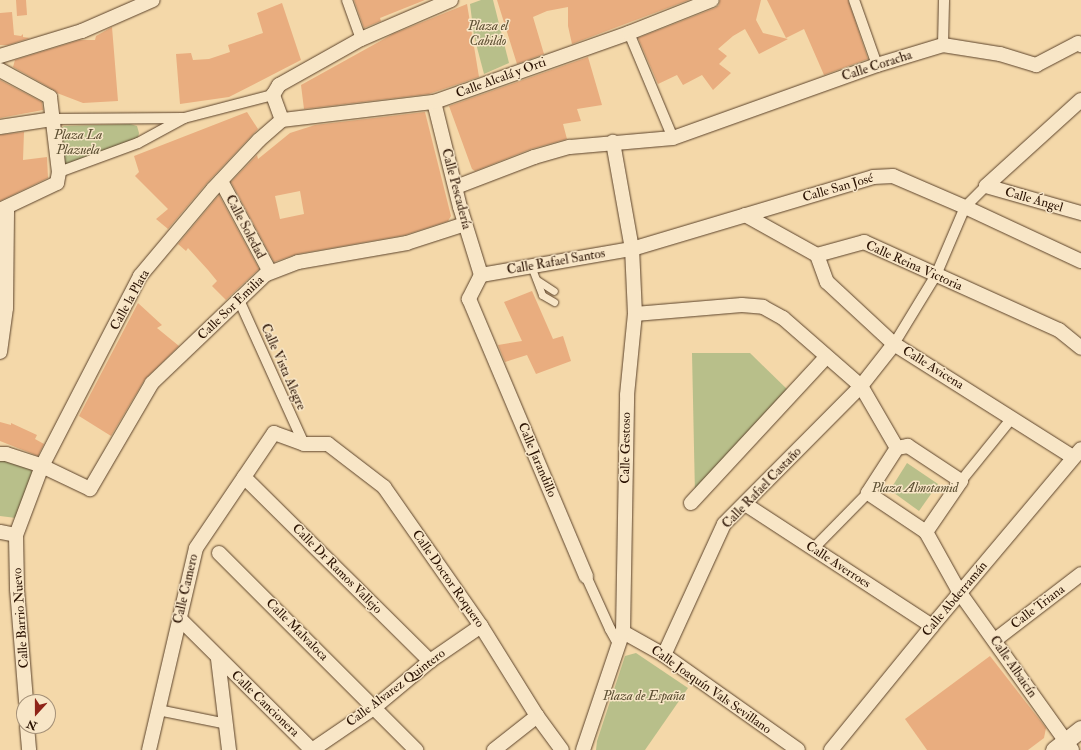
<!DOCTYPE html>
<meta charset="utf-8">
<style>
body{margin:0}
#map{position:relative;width:1081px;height:750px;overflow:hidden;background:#f4d8a9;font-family:"IM FELL Double Pica",serif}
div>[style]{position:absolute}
.green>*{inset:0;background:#b8bf8a}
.building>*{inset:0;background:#e9ad7f}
.roads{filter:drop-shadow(0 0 1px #5c432b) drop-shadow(0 0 1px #5c432b)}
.service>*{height:7px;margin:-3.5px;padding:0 3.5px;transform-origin:3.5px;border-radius:3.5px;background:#f8e6c7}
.pedestrian>*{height:10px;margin:-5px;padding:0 5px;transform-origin:5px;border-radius:5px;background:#f8e6c7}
.minor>*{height:14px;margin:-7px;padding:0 7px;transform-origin:7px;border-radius:7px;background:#f8e6c7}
.tertiary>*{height:17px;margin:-8.5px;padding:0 8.5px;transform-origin:8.5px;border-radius:8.5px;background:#f8e6c7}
span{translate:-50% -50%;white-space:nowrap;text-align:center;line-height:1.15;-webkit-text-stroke:3px #f8e6c7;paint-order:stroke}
.park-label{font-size:13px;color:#5b4e31;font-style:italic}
.street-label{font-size:13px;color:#291101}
.north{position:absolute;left:16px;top:694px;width:40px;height:40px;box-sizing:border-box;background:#f8e6c7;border:1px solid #a59178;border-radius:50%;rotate:201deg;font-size:11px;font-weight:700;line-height:16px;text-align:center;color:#291101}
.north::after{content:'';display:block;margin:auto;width:14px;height:18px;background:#8f2418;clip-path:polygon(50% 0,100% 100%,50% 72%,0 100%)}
</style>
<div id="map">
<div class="green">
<div style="clip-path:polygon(481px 0,493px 0,509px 63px,484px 74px,474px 36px,470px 4px)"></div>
<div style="clip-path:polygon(130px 124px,137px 126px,139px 133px,138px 138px,134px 141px,68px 166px,61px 162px,60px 129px,64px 126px)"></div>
<div style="clip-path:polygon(692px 353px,750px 353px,790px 392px,695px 495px)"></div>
<div style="clip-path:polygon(0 457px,30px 468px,34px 475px,16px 518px,0 516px)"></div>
<div style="clip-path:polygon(907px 463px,938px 484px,919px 511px,890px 490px)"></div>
<div style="clip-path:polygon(636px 653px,688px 688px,645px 750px,596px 750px,597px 741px,625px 656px)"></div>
</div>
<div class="building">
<div style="clip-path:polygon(16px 0,26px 0,27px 15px,17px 16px)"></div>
<div style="clip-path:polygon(354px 0,425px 0,380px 18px,381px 21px,364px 28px)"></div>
<div style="clip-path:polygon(497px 0,689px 0,572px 44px,568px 26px,568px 7px,547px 11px,533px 17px,544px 54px,517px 64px)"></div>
<div style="clip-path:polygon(720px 0,761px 0,756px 20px,763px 33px,788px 39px,759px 54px,745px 29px,733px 36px,718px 49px,727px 56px,719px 64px,731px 73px,713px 90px,702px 75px,683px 85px,677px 75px,658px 84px,638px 38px,715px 8px,719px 5px)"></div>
<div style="clip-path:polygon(767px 0,848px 0,868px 59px,824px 75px,804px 29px,786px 38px)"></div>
<div style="clip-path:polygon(282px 3px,301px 60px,229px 97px,180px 104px,176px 54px,191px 53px,193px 60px,209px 59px,230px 52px,228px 45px,263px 33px,257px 13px)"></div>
<div style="clip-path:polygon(467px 4px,479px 77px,429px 94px,304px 109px,301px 85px,393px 34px)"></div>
<div style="clip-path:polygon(12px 12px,14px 35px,21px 36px,23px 34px,23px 37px,30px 38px,8px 45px,0 45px,0 13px)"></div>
<div style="clip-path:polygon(112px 27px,118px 101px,83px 103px,57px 93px,54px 90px,13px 67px,15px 60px,80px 40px,95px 40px,96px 36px)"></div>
<div style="clip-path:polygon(588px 57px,602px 105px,577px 109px,581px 121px,563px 124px,567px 139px,531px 149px,475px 171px,472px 169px,449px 106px)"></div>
<div style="clip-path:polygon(0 80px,42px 102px,43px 110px,0 118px)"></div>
<div style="clip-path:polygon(247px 112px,258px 129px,207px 183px,168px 229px,156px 219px,168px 209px,135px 176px,139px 172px,134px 156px)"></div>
<div style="clip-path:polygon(evenodd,425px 112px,451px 216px,448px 221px,405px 235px,297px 254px,274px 262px,231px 182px,257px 155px,258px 159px,290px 133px,315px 125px,425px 112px,300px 191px,304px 214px,280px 219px,275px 196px,300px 191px)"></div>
<div style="clip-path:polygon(24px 132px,23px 160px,47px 157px,48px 178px,0 201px,0 135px)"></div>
<div style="clip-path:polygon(219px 195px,259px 269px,226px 300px,212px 286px,217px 281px,208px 270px,188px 248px,186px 251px,178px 244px)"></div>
<div style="clip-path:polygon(532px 291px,553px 339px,563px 336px,571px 361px,536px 374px,527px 355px,505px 362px,498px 345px,522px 341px,504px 302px)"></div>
<div style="clip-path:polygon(138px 303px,162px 325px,157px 328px,179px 346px,145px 379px,111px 436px,79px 416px)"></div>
<div style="clip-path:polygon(0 422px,11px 425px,11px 423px,37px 435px,35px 439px,44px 444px,38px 456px,0 441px)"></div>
<div style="clip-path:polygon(990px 656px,1046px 728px,1044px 738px,1028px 750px,927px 750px,905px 719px)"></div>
</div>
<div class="roads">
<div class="service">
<div style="left:531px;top:266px;width:31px;rotate:69deg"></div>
<div style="left:542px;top:295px;width:14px;rotate:30deg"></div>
<div style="left:537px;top:280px;width:20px;rotate:33deg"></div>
</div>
<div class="pedestrian">
<div style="left:347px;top:0;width:41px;rotate:70.3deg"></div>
<div style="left:854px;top:0;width:69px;rotate:70.5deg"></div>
<div style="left:629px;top:33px;width:114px;rotate:67.3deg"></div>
<div style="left:943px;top:45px;width:45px;rotate:-88.7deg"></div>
<div style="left:184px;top:118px;width:92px;rotate:-14.5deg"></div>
<div style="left:53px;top:119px;width:131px;rotate:-0.4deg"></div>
<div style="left:184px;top:118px;width:52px;rotate:151.5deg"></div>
<div style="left:138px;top:143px;width:84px;rotate:159.8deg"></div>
<div style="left:239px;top:300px;width:158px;rotate:65.7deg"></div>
<div style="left:894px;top:344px;width:81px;rotate:-58.7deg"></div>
<div style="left:936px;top:275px;width:74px;rotate:-66.9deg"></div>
<div style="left:965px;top:207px;width:30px;rotate:-45deg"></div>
<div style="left:961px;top:481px;width:81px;rotate:-51deg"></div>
<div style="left:813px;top:549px;width:78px;rotate:-45.5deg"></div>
<div style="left:586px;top:576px;width:58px;rotate:65.6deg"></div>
<div style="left:610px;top:629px;width:18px;rotate:61deg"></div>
<div style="left:158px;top:710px;width:70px;rotate:11.5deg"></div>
</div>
<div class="minor">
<div style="left:0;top:56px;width:86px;rotate:-17deg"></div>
<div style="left:82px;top:31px;width:77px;rotate:-23.6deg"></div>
<div style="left:0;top:70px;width:57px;rotate:28.4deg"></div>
<div style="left:50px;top:97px;width:76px;rotate:83.2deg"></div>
<div style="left:59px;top:172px;width:11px;rotate:100deg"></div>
<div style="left:57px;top:183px;width:63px;rotate:154.7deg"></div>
<div style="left:434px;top:102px;width:108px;rotate:76.1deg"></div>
<div style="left:460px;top:207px;width:71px;rotate:72.8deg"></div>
<div style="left:282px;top:120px;width:27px;rotate:-110deg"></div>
<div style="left:273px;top:95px;width:12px;rotate:-59deg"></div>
<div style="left:279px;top:85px;width:94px;rotate:-29.3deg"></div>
<div style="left:361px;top:39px;width:98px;rotate:-23.4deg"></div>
<div style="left:0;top:127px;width:54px;rotate:-8.6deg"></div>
<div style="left:221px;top:181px;width:103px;rotate:61.7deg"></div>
<div style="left:986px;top:186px;width:128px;rotate:-42.2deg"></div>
<div style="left:986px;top:186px;width:99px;rotate:15.9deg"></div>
<div style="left:456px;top:187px;width:84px;rotate:-21deg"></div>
<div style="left:534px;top:157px;width:37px;rotate:-16deg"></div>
<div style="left:570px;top:147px;width:103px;rotate:-5deg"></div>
<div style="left:673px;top:138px;width:217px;rotate:-19.7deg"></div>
<div style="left:877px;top:65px;width:69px;rotate:-16.9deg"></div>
<div style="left:943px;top:45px;width:58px;rotate:9deg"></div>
<div style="left:1000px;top:54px;width:38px;rotate:17deg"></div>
<div style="left:1036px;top:65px;width:47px;rotate:-27.6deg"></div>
<div style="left:1078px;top:43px;width:4px;rotate:34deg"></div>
<div style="left:745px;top:215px;width:82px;rotate:29.1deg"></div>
<div style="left:817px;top:255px;width:49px;rotate:-15.5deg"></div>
<div style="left:864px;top:242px;width:214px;rotate:24.3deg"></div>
<div style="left:1059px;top:330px;width:28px;rotate:39deg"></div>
<div style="left:465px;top:224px;width:61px;rotate:161.9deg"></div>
<div style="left:407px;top:243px;width:111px;rotate:170.1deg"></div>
<div style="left:298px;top:262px;width:34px;rotate:159deg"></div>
<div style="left:266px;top:274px;width:158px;rotate:136.3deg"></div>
<div style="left:152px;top:383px;width:123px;rotate:120.3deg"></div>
<div style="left:90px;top:489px;width:53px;rotate:-154.4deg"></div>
<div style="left:42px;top:466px;width:214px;rotate:-62.7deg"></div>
<div style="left:140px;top:276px;width:114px;rotate:-50deg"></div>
<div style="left:213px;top:189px;width:67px;rotate:-46.8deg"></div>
<div style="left:259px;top:140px;width:30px;rotate:-41deg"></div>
<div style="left:282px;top:120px;width:153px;rotate:-6.8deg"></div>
<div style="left:434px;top:102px;width:207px;rotate:-19.5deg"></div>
<div style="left:629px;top:33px;width:89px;rotate:-21.7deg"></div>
<div style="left:817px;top:255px;width:29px;rotate:70deg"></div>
<div style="left:827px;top:282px;width:91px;rotate:42.8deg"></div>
<div style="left:894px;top:344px;width:212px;rotate:32.3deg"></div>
<div style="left:481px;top:275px;width:153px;rotate:-9.8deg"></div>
<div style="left:632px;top:249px;width:252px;rotate:-16.6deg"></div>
<div style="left:873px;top:177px;width:20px;rotate:-3deg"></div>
<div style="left:893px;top:176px;width:78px;rotate:23.3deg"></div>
<div style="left:965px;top:207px;width:128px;rotate:25deg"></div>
<div style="left:481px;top:275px;width:27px;rotate:117deg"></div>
<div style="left:469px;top:299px;width:301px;rotate:67.1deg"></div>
<div style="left:635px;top:314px;width:107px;rotate:-4.8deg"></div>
<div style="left:742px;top:305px;width:21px;rotate:5deg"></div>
<div style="left:763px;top:307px;width:23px;rotate:29deg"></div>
<div style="left:783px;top:318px;width:103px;rotate:41.1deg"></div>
<div style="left:861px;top:386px;width:72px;rotate:59.9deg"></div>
<div style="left:0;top:352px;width:44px;rotate:-82.2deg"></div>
<div style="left:6px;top:308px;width:101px;rotate:-89.4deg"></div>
<div style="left:0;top:454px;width:6px"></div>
<div style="left:6px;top:454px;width:38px;rotate:18deg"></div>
<div style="left:42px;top:466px;width:74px;rotate:110.6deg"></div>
<div style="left:16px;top:535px;width:16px;rotate:-169deg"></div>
<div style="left:244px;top:477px;width:262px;rotate:44.7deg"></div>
<div style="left:691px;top:503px;width:199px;rotate:-47.2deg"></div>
<div style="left:745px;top:504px;width:223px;rotate:33.1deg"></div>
<div style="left:926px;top:532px;width:62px;rotate:-55.5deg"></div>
<div style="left:961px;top:481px;width:64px;rotate:-146.6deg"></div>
<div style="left:908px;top:446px;width:11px;rotate:170deg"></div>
<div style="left:897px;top:448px;width:54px;rotate:122.8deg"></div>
<div style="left:868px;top:493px;width:70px;rotate:33.9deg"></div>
<div style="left:926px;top:532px;width:70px;rotate:60.9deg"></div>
<div style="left:960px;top:593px;width:193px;rotate:54.5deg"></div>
<div style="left:16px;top:535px;width:54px;rotate:88.9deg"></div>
<div style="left:17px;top:589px;width:113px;rotate:85.4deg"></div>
<div style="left:219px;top:553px;width:279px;rotate:45deg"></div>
<div style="left:180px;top:619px;width:186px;rotate:44.8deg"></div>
<div style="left:623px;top:632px;width:47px;rotate:29.3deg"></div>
<div style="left:664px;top:655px;width:164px;rotate:35.3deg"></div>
<div style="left:995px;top:640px;width:108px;rotate:-37.5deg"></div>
<div style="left:664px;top:655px;width:144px;rotate:-65.4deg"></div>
<div style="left:724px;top:524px;width:194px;rotate:-45.2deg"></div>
<div style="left:861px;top:386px;width:53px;rotate:-51.8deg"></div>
<div style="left:218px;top:659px;width:92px;rotate:83.1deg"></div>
<div style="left:27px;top:726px;width:24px;rotate:85deg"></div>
<div style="left:149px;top:750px;width:207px;rotate:-76.9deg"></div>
<div style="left:196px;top:548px;width:139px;rotate:-55.9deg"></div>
<div style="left:274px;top:433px;width:32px;rotate:20deg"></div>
<div style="left:304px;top:444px;width:24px"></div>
<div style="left:328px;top:444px;width:71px;rotate:37.5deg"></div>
<div style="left:384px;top:487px;width:169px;rotate:55.1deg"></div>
<div style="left:481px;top:626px;width:106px;rotate:58.1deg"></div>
<div style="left:537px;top:716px;width:42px;rotate:53.7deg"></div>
<div style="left:312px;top:750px;width:76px;rotate:-34.3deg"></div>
<div style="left:375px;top:707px;width:72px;rotate:-39.9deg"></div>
<div style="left:430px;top:661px;width:62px;rotate:-34.5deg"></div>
<div style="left:494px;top:750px;width:55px;rotate:-38.3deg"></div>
<div style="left:583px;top:750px;width:125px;rotate:-71.3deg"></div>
<div style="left:623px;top:632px;width:237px;rotate:-89deg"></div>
<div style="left:627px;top:395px;width:81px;rotate:-84.4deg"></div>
<div style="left:635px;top:314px;width:65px;rotate:-92.6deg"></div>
<div style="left:632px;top:249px;width:109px;rotate:-100.1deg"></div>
<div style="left:831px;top:750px;width:160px;rotate:-50.8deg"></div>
<div style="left:932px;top:626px;width:231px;rotate:-49.9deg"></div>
</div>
<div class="tertiary">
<div style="left:1054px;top:750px;width:34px;rotate:-38deg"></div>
</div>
</div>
<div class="park-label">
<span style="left:488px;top:34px">Plaza el<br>Cabildo</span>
<span style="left:78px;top:143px">Plaza La<br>Plazuela</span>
<span style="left:915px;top:488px">Plaza Almotamid</span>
<span style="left:644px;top:696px">Plaza de España</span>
</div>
<div class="street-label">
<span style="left:877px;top:66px;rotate:-18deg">Calle Coracha</span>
<span style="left:501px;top:78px;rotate:-20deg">Calle Alcalá y Orti</span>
<span style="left:838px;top:188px;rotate:-16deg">Calle San José</span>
<span style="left:456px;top:189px;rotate:75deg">Calle Pescadería</span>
<span style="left:1034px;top:200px;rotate:16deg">Calle Ángel</span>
<span style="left:245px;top:227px;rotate:62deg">Calle Soledad</span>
<span style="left:556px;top:262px;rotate:-10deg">Calle Rafael Santos</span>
<span style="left:914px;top:266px;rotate:24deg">Calle Reina Victoria</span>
<span style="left:130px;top:300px;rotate:-61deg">Calle la Plata</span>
<span style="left:231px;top:308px;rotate:-44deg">Calle Sor Emilia</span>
<span style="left:283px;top:367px;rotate:66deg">Calle Vista Alegre</span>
<span style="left:933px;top:368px;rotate:32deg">Calle Avicena</span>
<span style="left:626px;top:448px;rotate:-89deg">Calle Gestoso</span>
<span style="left:537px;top:460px;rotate:67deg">Calle Jarandillo</span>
<span style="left:762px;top:488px;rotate:-46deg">Calle Rafael Castaño</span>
<span style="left:838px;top:565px;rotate:33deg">Calle Averroes</span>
<span style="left:337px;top:569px;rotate:45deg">Calle Dr Ramos Vallejo</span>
<span style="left:448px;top:579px;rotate:55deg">Calle Doctor Roquero</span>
<span style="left:186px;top:589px;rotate:-77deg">Calle Camero</span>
<span style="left:955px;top:599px;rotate:-50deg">Calle Abderramán</span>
<span style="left:1038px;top:607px;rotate:-37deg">Calle Triana</span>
<span style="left:21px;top:618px;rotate:-94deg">Calle Barrio Nuevo</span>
<span style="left:297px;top:630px;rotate:45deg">Calle Malvaloca</span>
<span style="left:1013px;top:667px;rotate:55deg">Calle Albaicín</span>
<span style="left:396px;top:688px;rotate:-37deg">Calle Alvarez Quintero</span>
<span style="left:711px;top:690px;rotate:35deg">Calle Joaquín Vals Sevillano</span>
<span style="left:265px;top:704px;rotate:44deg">Calle Cancionera</span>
</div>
<div class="north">N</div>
</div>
